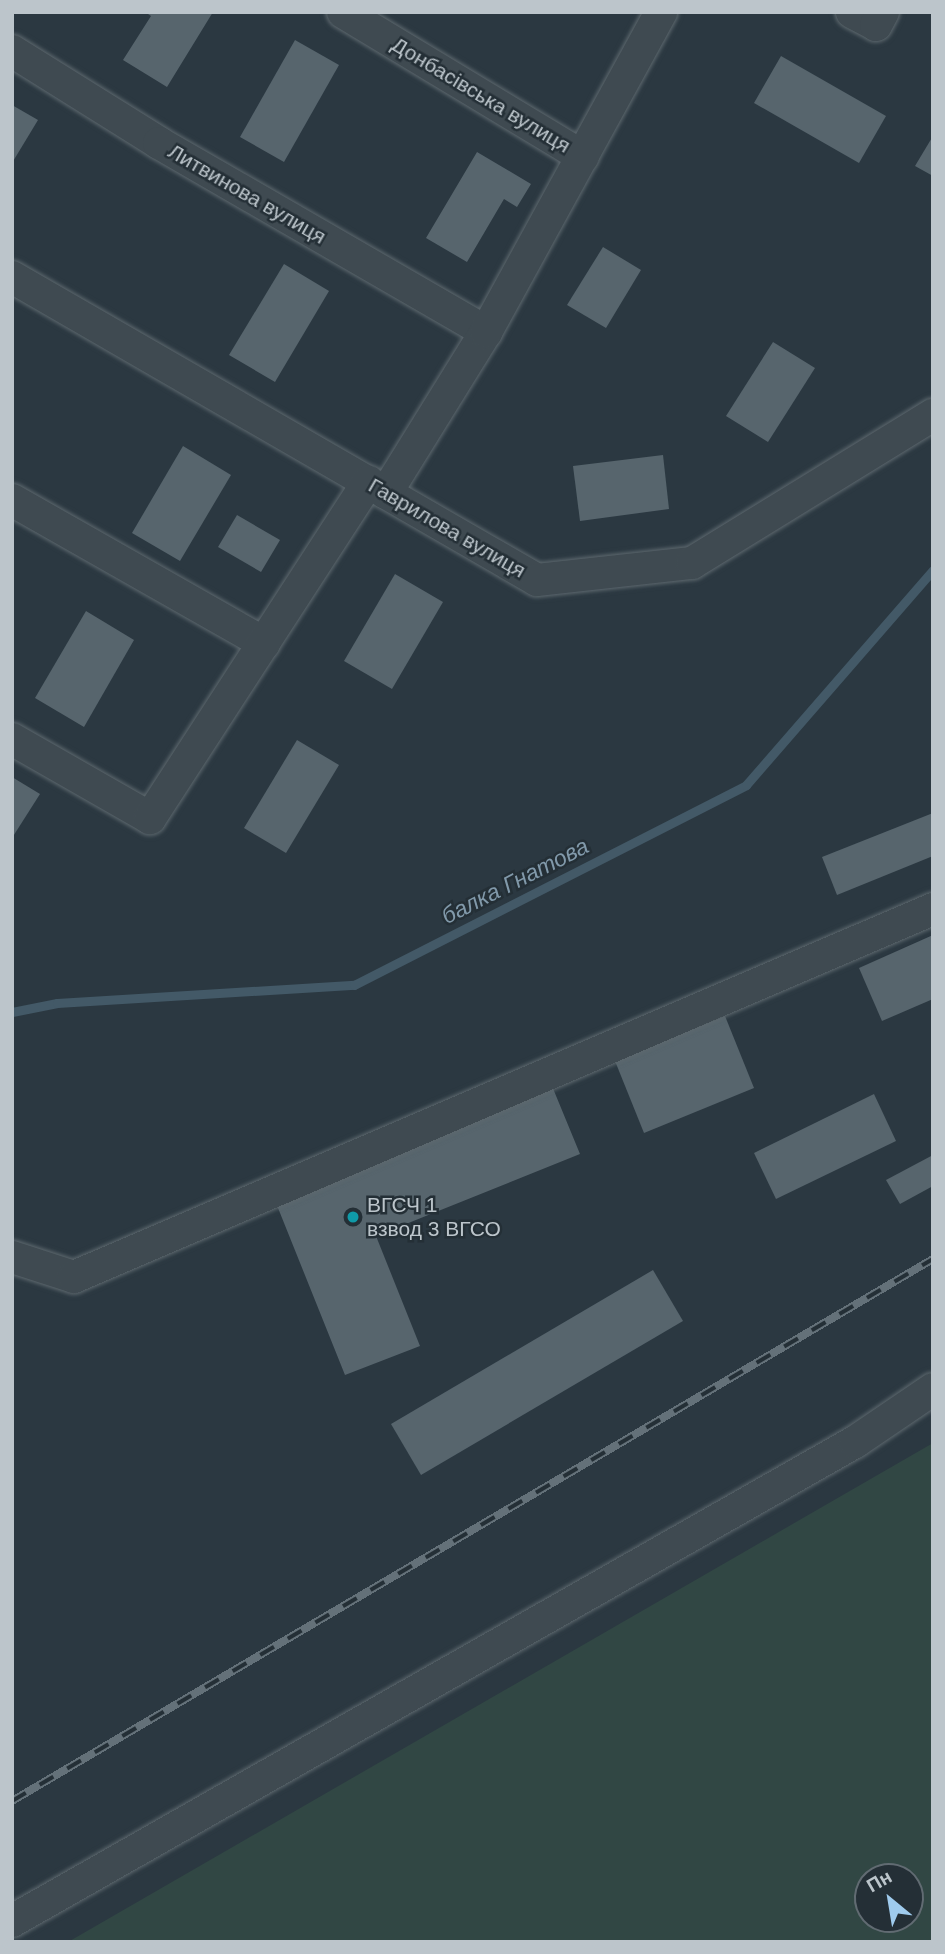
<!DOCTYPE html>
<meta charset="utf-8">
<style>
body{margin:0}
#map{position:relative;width:945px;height:1954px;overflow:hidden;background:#2b3841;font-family:Helvetica,sans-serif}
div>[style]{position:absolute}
.green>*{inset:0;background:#314744}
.stream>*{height:9px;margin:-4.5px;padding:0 4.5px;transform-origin:4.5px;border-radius:4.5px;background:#435967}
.building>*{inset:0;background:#57656d}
.roads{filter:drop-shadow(0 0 2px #5d686e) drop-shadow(0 0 2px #5d686e)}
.minor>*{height:32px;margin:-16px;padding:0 16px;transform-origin:16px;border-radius:16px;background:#3f4a51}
.rail>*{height:8px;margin-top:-4px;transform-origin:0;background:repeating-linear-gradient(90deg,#242f36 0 16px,#647179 0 32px);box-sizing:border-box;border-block:2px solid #647179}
.dots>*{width:19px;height:19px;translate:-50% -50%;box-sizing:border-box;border:4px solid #242f36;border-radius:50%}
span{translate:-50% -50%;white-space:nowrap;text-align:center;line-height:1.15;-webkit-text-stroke:5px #242f36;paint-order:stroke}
.street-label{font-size:21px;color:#bcc5cb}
.poi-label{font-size:21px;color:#bcc5cb}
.left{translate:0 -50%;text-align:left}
.water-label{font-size:23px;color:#8199aa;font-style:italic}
.frame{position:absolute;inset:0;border:14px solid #bcc5cb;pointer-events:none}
.north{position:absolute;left:854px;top:1863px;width:70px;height:70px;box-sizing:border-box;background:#242f36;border:2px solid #616b72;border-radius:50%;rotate:330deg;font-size:19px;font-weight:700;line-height:28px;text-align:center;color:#bcc5cb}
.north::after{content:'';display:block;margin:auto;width:24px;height:32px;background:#9fcbed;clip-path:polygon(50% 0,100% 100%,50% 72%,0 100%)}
</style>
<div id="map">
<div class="green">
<div style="clip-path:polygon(evenodd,933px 1443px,933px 1942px,68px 1942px,933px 1443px,868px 1877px,910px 1877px,910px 1919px,868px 1919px,868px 1877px)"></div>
</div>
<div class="stream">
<div style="left:12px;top:1012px;width:46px;rotate:-11.3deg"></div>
<div style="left:57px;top:1003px;width:298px;rotate:-3.5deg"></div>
<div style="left:354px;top:985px;width:440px;rotate:-27deg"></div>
<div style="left:746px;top:785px;width:285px;rotate:-49deg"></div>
</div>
<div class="building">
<div style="clip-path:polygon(145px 12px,213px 12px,167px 87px,123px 60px,151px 16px)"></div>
<div style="clip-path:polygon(295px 40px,339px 65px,284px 162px,240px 137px)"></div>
<div style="clip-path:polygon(781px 56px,886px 116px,859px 163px,754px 103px)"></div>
<div style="clip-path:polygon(12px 105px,38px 120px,12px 163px)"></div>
<div style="clip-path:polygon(933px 136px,933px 176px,915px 166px)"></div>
<div style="clip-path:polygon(477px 152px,531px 184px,517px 207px,504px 199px,467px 262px,426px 238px)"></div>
<div style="clip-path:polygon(603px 247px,641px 270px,606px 328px,567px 305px)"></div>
<div style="clip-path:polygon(284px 264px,329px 291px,275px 382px,229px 355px)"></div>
<div style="clip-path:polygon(773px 342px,815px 368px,768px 442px,726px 416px)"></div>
<div style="clip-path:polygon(183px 446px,231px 475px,180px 561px,132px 533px)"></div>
<div style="clip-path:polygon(663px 455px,669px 509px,580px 521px,573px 466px)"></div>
<div style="clip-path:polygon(237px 515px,280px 540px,261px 572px,218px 547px)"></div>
<div style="clip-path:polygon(395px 574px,443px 602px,392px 689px,344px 661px)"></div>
<div style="clip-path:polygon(86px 611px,134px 640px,84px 727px,35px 698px)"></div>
<div style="clip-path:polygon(297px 740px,339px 765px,286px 853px,244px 828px)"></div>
<div style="clip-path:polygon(12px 777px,40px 794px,12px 838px)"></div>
<div style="clip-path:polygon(933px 813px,933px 856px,837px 895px,822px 857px)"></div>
<div style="clip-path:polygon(933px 935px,933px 999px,882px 1021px,859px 968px)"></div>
<div style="clip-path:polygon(725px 1016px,754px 1088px,644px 1133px,615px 1061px)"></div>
<div style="clip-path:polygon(552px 1086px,580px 1154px,376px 1236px,420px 1346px,345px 1375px,274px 1198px)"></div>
<div style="clip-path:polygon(874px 1094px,896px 1141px,776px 1199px,754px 1153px)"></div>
<div style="clip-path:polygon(933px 1155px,933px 1186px,900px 1204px,886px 1180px)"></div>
<div style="clip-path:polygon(653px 1270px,683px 1321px,421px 1475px,391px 1424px)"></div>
</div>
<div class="roads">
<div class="minor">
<div style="left:343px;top:12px;width:280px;rotate:31.1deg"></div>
<div style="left:852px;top:12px;width:27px;rotate:28deg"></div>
<div style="left:876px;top:25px;width:15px;rotate:-62deg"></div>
<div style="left:12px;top:51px;width:173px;rotate:32deg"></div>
<div style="left:159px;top:143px;width:378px;rotate:30deg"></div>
<div style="left:12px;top:277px;width:606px;rotate:29.99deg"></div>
<div style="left:537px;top:580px;width:156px;rotate:-6.3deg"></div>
<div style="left:692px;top:563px;width:283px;rotate:-31.6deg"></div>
<div style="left:386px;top:493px;width:190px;rotate:-58.2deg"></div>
<div style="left:486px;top:332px;width:365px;rotate:-61.3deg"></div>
<div style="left:12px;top:500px;width:290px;rotate:29.6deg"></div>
<div style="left:12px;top:739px;width:159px;rotate:29.8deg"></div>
<div style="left:150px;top:818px;width:401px;rotate:-57deg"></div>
<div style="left:12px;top:1257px;width:65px;rotate:17.9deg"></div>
<div style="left:74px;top:1277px;width:935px;rotate:-23.19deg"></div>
<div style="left:12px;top:1921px;width:970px;rotate:-29.61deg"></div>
<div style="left:855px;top:1442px;width:94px;rotate:-34.2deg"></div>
</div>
</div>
<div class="rail">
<div style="left:12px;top:1801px;width:1069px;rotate:-30.48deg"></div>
</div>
<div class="dots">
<div style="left:353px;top:1217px;background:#0f9aa8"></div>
</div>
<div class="street-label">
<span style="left:481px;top:95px;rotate:31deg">Донбасівська вулиця</span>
<span style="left:247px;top:194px;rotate:30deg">Литвинова вулиця</span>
<span style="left:447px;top:528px;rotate:30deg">Гаврилова вулиця</span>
</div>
<div class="poi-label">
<span class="left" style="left:367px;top:1217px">ВГСЧ 1<br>взвод 3 ВГСО</span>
</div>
<div class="water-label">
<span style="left:515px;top:881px;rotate:-27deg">балка Гнатова</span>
</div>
<div class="frame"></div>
<div class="north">Пн</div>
</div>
